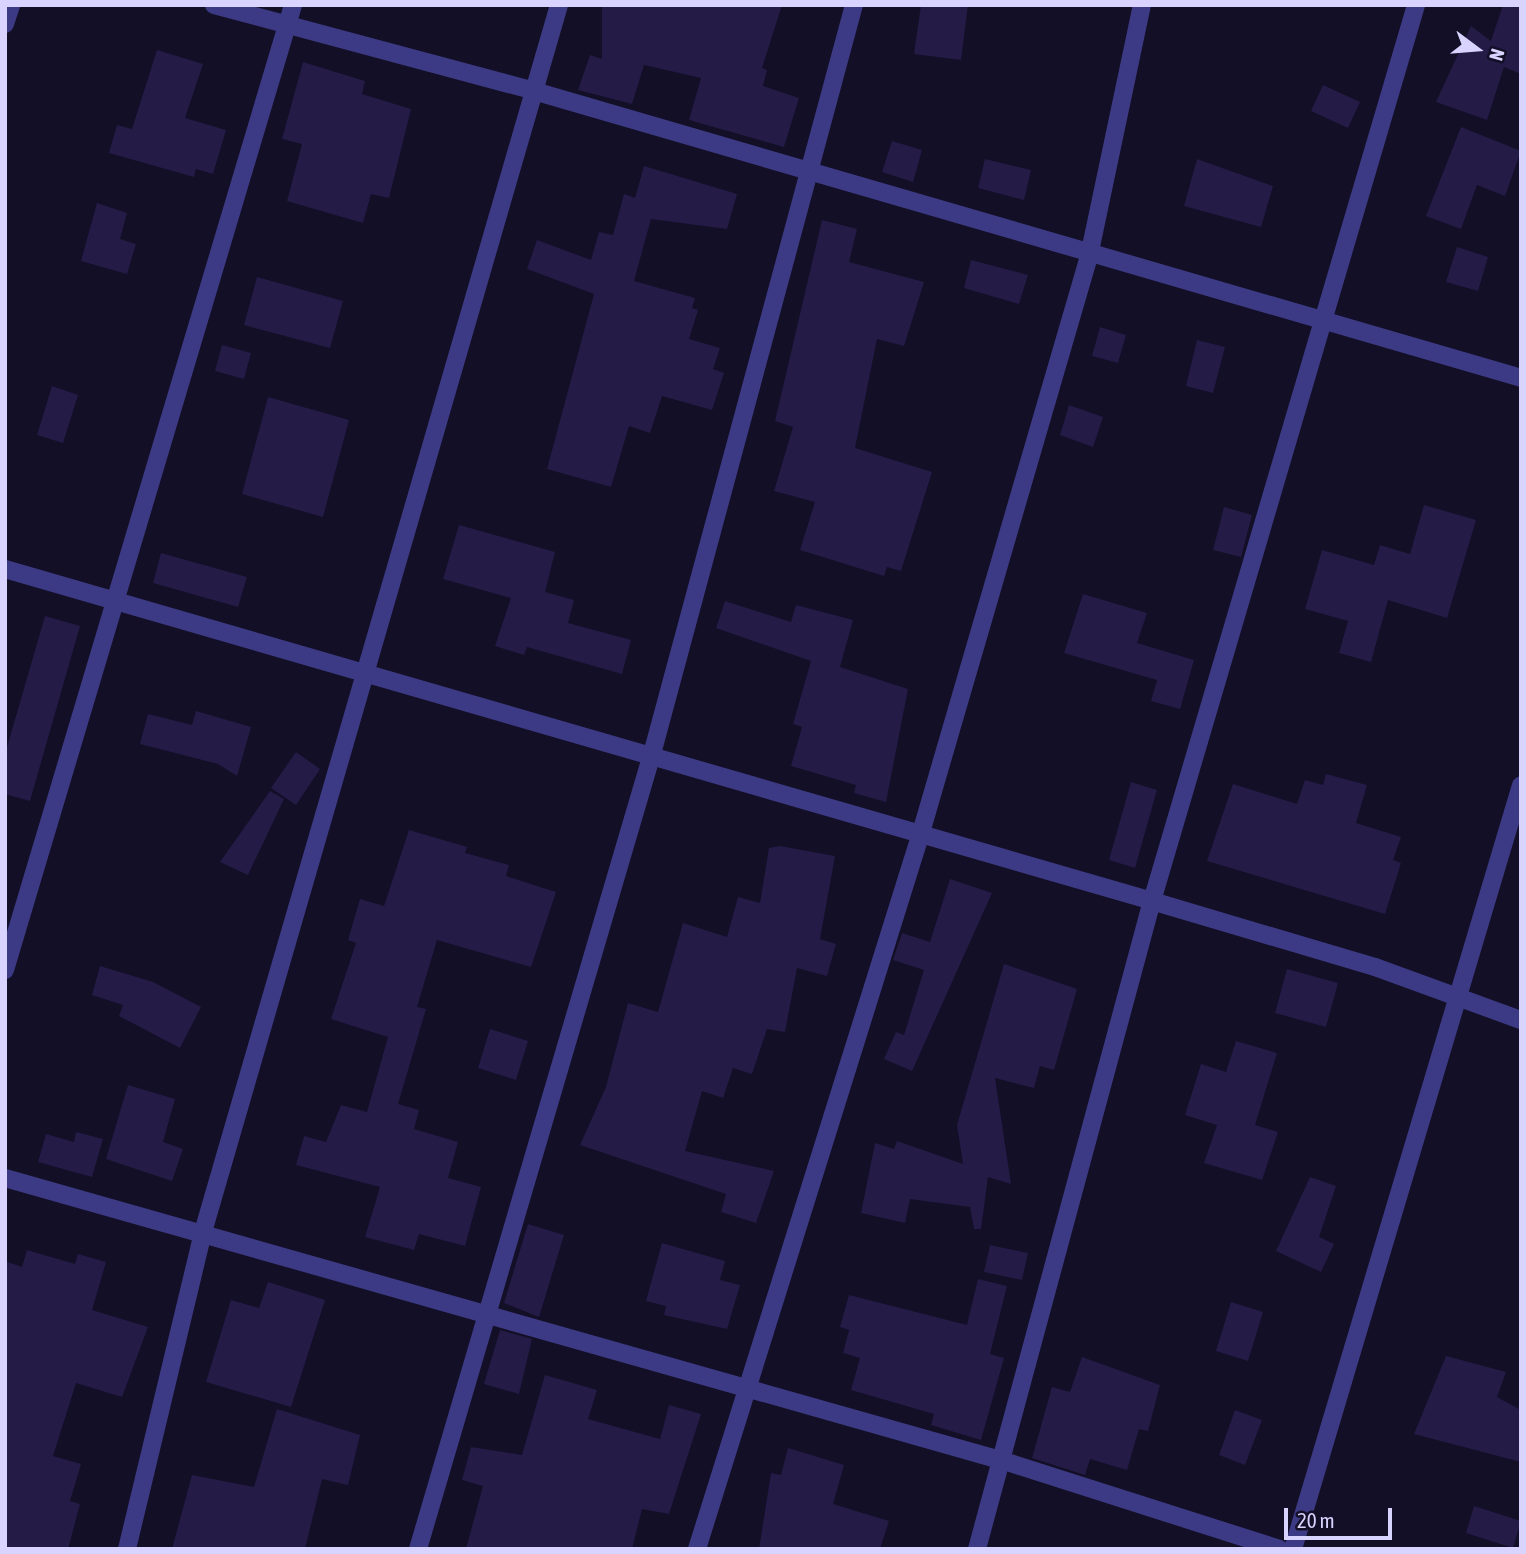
<!DOCTYPE html>
<style>
body{margin:0}
#map{position:relative;width:1526px;height:1554px;overflow:hidden;background:#130f26;font-family:"Asap Condensed",sans-serif}
div>[style]{position:absolute}
.building>*{inset:0;background:#241b47}
.minor>*{height:18px;margin:-9px;padding:0 9px;transform-origin:9px;border-radius:9px;background:#3d3a85}
span{translate:-50% -50%;white-space:nowrap;text-align:center;line-height:1.15;-webkit-text-stroke:7px #130f26;paint-order:stroke}
.frame{position:absolute;inset:0;border:7px solid #d9d4ff;pointer-events:none}
.north{position:absolute;left:1442px;top:14px;width:70px;height:70px;-webkit-text-stroke:5px #130f26;paint-order:stroke;rotate:106deg;font-size:19px;font-weight:700;line-height:28px;text-align:center;color:#d9d4ff}
.north::after{content:'';display:block;margin:auto;width:24px;height:32px;background:#d9d4ff;clip-path:polygon(50% 0,100% 100%,50% 72%,0 100%)}
.scale{position:absolute;left:1284px;top:1508px;width:108px;height:32px;box-sizing:border-box;border:4px solid #d9d4ff;border-top:0;padding-left:9px;font-size:21px;line-height:24px;white-space:nowrap;color:#d9d4ff;-webkit-text-stroke:5px #130f26;paint-order:stroke}
</style>
<div id="map">
<div class="building">
<div style="clip-path:polygon(602px 5px,782px 5px,762px 68px,767px 70px,763px 86px,799px 98px,784px 147px,689px 120px,701px 78px,644px 65px,632px 104px,578px 90px,590px 55px,602px 59px)"></div>
<div style="clip-path:polygon(921px 5px,968px 5px,961px 60px,914px 54px)"></div>
<div style="clip-path:polygon(1503px 5px,1521px 5px,1521px 74px,1504px 67px,1487px 120px,1436px 102px,1471px 26px,1491px 41px)"></div>
<div style="clip-path:polygon(157px 50px,203px 64px,185px 118px,226px 130px,213px 174px,196px 169px,194px 177px,109px 153px,117px 125px,132px 129px)"></div>
<div style="clip-path:polygon(303px 62px,365px 81px,362px 94px,411px 109px,389px 198px,371px 194px,363px 223px,287px 201px,302px 144px,282px 139px)"></div>
<div style="clip-path:polygon(1323px 85px,1360px 102px,1348px 128px,1311px 111px)"></div>
<div style="clip-path:polygon(1461px 127px,1521px 151px,1505px 196px,1477px 185px,1461px 229px,1426px 216px)"></div>
<div style="clip-path:polygon(892px 141px,922px 150px,913px 182px,882px 172px)"></div>
<div style="clip-path:polygon(985px 159px,1031px 170px,1024px 200px,978px 188px)"></div>
<div style="clip-path:polygon(1197px 159px,1273px 186px,1261px 227px,1184px 206px)"></div>
<div style="clip-path:polygon(644px 166px,737px 194px,727px 229px,651px 219px,634px 281px,695px 298px,692px 308px,698px 310px,689px 339px,720px 348px,713px 369px,724px 373px,712px 410px,662px 396px,650px 433px,629px 426px,611px 487px,547px 469px,594px 294px,527px 269px,537px 240px,591px 260px,599px 232px,613px 235px,624px 194px,635px 198px)"></div>
<div style="clip-path:polygon(97px 203px,127px 213px,120px 239px,136px 244px,127px 274px,81px 261px)"></div>
<div style="clip-path:polygon(822px 220px,857px 229px,849px 262px,924px 282px,904px 346px,877px 339px,855px 448px,932px 472px,901px 571px,887px 567px,884px 576px,800px 550px,815px 502px,774px 491px,793px 427px,775px 421px)"></div>
<div style="clip-path:polygon(1457px 247px,1488px 257px,1478px 291px,1446px 282px)"></div>
<div style="clip-path:polygon(971px 260px,1028px 275px,1019px 304px,964px 288px)"></div>
<div style="clip-path:polygon(257px 277px,343px 301px,330px 348px,244px 325px)"></div>
<div style="clip-path:polygon(1100px 327px,1126px 335px,1118px 363px,1092px 356px)"></div>
<div style="clip-path:polygon(1197px 340px,1225px 347px,1213px 393px,1186px 386px)"></div>
<div style="clip-path:polygon(222px 345px,251px 353px,244px 379px,215px 371px)"></div>
<div style="clip-path:polygon(52px 386px,78px 395px,63px 443px,37px 435px)"></div>
<div style="clip-path:polygon(268px 397px,349px 420px,323px 517px,242px 494px)"></div>
<div style="clip-path:polygon(1069px 405px,1103px 417px,1093px 447px,1060px 435px)"></div>
<div style="clip-path:polygon(1424px 505px,1476px 520px,1447px 618px,1388px 600px,1371px 662px,1339px 653px,1348px 621px,1305px 609px,1322px 550px,1374px 565px,1380px 545px,1410px 554px)"></div>
<div style="clip-path:polygon(1224px 507px,1252px 515px,1241px 557px,1213px 550px)"></div>
<div style="clip-path:polygon(459px 525px,555px 552px,545px 592px,574px 600px,568px 623px,631px 640px,622px 674px,527px 647px,524px 655px,495px 646px,511px 598px,443px 579px)"></div>
<div style="clip-path:polygon(161px 553px,247px 577px,238px 607px,153px 583px)"></div>
<div style="clip-path:polygon(1083px 594px,1147px 613px,1137px 643px,1194px 660px,1180px 709px,1151px 701px,1157px 680px,1064px 653px)"></div>
<div style="clip-path:polygon(725px 601px,791px 622px,796px 605px,853px 620px,840px 667px,908px 689px,886px 802px,854px 793px,856px 785px,791px 766px,802px 727px,793px 724px,811px 661px,716px 628px)"></div>
<div style="clip-path:polygon(45px 616px,80px 626px,30px 801px,5px 794px,5px 754px)"></div>
<div style="clip-path:polygon(196px 711px,251px 727px,237px 776px,218px 764px,140px 744px,148px 714px,192px 725px)"></div>
<div style="clip-path:polygon(296px 752px,320px 769px,296px 805px,271px 788px)"></div>
<div style="clip-path:polygon(1326px 774px,1367px 785px,1356px 823px,1401px 837px,1393px 860px,1401px 863px,1385px 914px,1207px 861px,1233px 784px,1297px 804px,1305px 780px,1323px 785px)"></div>
<div style="clip-path:polygon(1131px 782px,1157px 790px,1135px 868px,1109px 860px)"></div>
<div style="clip-path:polygon(270px 791px,284px 799px,248px 875px,220px 862px)"></div>
<div style="clip-path:polygon(409px 830px,467px 847px,465px 853px,509px 865px,506px 876px,556px 892px,531px 967px,437px 940px,417px 1007px,426px 1009px,398px 1104px,419px 1110px,414px 1129px,458px 1142px,448px 1178px,481px 1187px,465px 1246px,419px 1234px,414px 1250px,365px 1237px,380px 1187px,296px 1165px,304px 1136px,326px 1142px,341px 1105px,367px 1112px,388px 1037px,331px 1019px,356px 943px,348px 940px,360px 899px,384px 906px)"></div>
<div style="clip-path:polygon(780px 846px,835px 856px,820px 939px,836px 944px,827px 976px,797px 968px,785px 1032px,767px 1029px,752px 1074px,733px 1068px,723px 1098px,702px 1091px,685px 1151px,774px 1171px,756px 1223px,721px 1212px,726px 1194px,580px 1145px,606px 1087px,628px 1003px,658px 1012px,683px 923px,727px 937px,738px 897px,760px 903px,769px 848px)"></div>
<div style="clip-path:polygon(950px 879px,992px 893px,912px 1071px,884px 1059px,896px 1032px,904px 1035px,924px 970px,893px 960px,902px 933px,930px 942px)"></div>
<div style="clip-path:polygon(1004px 964px,1077px 989px,1054px 1070px,1040px 1066px,1034px 1088px,995px 1078px,1011px 1184px,988px 1177px,981px 1229px,974px 1229px,970px 1207px,910px 1199px,905px 1223px,861px 1213px,875px 1143px,894px 1149px,897px 1141px,963px 1164px,957px 1125px)"></div>
<div style="clip-path:polygon(100px 966px,153px 982px,201px 1007px,180px 1048px,119px 1016px,123px 1005px,92px 995px)"></div>
<div style="clip-path:polygon(1287px 969px,1338px 983px,1326px 1027px,1275px 1013px)"></div>
<div style="clip-path:polygon(490px 1029px,528px 1041px,516px 1080px,478px 1068px)"></div>
<div style="clip-path:polygon(1236px 1041px,1277px 1053px,1255px 1125px,1278px 1132px,1262px 1180px,1204px 1163px,1217px 1125px,1185px 1115px,1201px 1064px,1226px 1072px)"></div>
<div style="clip-path:polygon(128px 1085px,175px 1099px,163px 1142px,183px 1149px,172px 1181px,106px 1159px)"></div>
<div style="clip-path:polygon(76px 1132px,103px 1139px,92px 1177px,38px 1162px,46px 1134px,74px 1142px)"></div>
<div style="clip-path:polygon(1310px 1177px,1336px 1186px,1319px 1237px,1334px 1244px,1321px 1272px,1276px 1251px)"></div>
<div style="clip-path:polygon(528px 1224px,564px 1235px,539px 1317px,504px 1303px)"></div>
<div style="clip-path:polygon(662px 1243px,725px 1261px,720px 1280px,740px 1285px,727px 1329px,664px 1315px,666px 1306px,646px 1301px)"></div>
<div style="clip-path:polygon(990px 1245px,1028px 1253px,1022px 1280px,984px 1272px)"></div>
<div style="clip-path:polygon(27px 1250px,75px 1264px,78px 1254px,106px 1262px,92px 1310px,148px 1327px,122px 1397px,76px 1383px,53px 1456px,81px 1464px,70px 1501px,80px 1504px,68px 1549px,5px 1549px,5px 1261px,22px 1267px)"></div>
<div style="clip-path:polygon(978px 1279px,1007px 1286px,990px 1354px,1004px 1358px,981px 1440px,931px 1425px,934px 1414px,851px 1390px,860px 1358px,843px 1353px,849px 1330px,840px 1327px,849px 1295px,967px 1325px)"></div>
<div style="clip-path:polygon(268px 1282px,325px 1300px,291px 1407px,206px 1382px,231px 1300px,259px 1308px)"></div>
<div style="clip-path:polygon(1231px 1302px,1263px 1312px,1248px 1361px,1216px 1351px)"></div>
<div style="clip-path:polygon(500px 1330px,532px 1339px,519px 1394px,484px 1384px)"></div>
<div style="clip-path:polygon(1446px 1356px,1506px 1372px,1497px 1397px,1521px 1410px,1521px 1462px,1414px 1434px)"></div>
<div style="clip-path:polygon(1082px 1357px,1160px 1385px,1148px 1431px,1139px 1429px,1127px 1470px,1090px 1459px,1085px 1475px,1032px 1458px,1052px 1387px,1070px 1392px)"></div>
<div style="clip-path:polygon(545px 1375px,597px 1390px,588px 1419px,660px 1439px,669px 1405px,701px 1414px,669px 1514px,642px 1509px,632px 1549px,466px 1549px,483px 1486px,462px 1480px,471px 1447px,522px 1455px)"></div>
<div style="clip-path:polygon(277px 1409px,360px 1435px,348px 1485px,322px 1479px,305px 1549px,172px 1549px,192px 1475px,254px 1487px)"></div>
<div style="clip-path:polygon(1235px 1410px,1262px 1420px,1245px 1465px,1219px 1455px)"></div>
<div style="clip-path:polygon(788px 1448px,844px 1465px,833px 1504px,889px 1521px,880px 1549px,759px 1549px,771px 1473px,781px 1475px)"></div>
<div style="clip-path:polygon(1474px 1506px,1521px 1521px,1513px 1548px,1466px 1533px)"></div>
</div>
<div class="minor">
<div style="left:214px;top:5px;width:331px;rotate:15deg"></div>
<div style="left:534px;top:91px;width:1028px;rotate:16.21deg"></div>
<div style="left:5px;top:24px;width:20px;rotate:-72deg"></div>
<div style="left:5px;top:569px;width:1194px;rotate:16.14deg"></div>
<div style="left:1152px;top:901px;width:233px;rotate:16.5deg"></div>
<div style="left:1375px;top:967px;width:155px;rotate:20deg"></div>
<div style="left:5px;top:970px;width:1007px;rotate:-73.38deg"></div>
<div style="left:5px;top:1178px;width:1038px;rotate:15.82deg"></div>
<div style="left:1004px;top:1461px;width:289px;rotate:17.7deg"></div>
<div style="left:127px;top:1549px;width:326px;rotate:-76.5deg"></div>
<div style="left:203px;top:1232px;width:1278px;rotate:-73.82deg"></div>
<div style="left:418px;top:1549px;width:829px;rotate:-73.6deg"></div>
<div style="left:652px;top:754px;width:776px;rotate:-74.91deg"></div>
<div style="left:697px;top:1549px;width:747px;rotate:-72.63deg"></div>
<div style="left:920px;top:836px;width:604px;rotate:-73.75deg"></div>
<div style="left:1089px;top:256px;width:257px;rotate:-78.1deg"></div>
<div style="left:977px;top:1549px;width:671px;rotate:-74.89deg"></div>
<div style="left:1152px;top:901px;width:934px;rotate:-73.58deg"></div>
<div style="left:1293px;top:1549px;width:797px;rotate:-73.38deg"></div>
</div>
<div class="frame"></div>
<div class="north">N</div>
<div class="scale">20 m</div>
</div>
